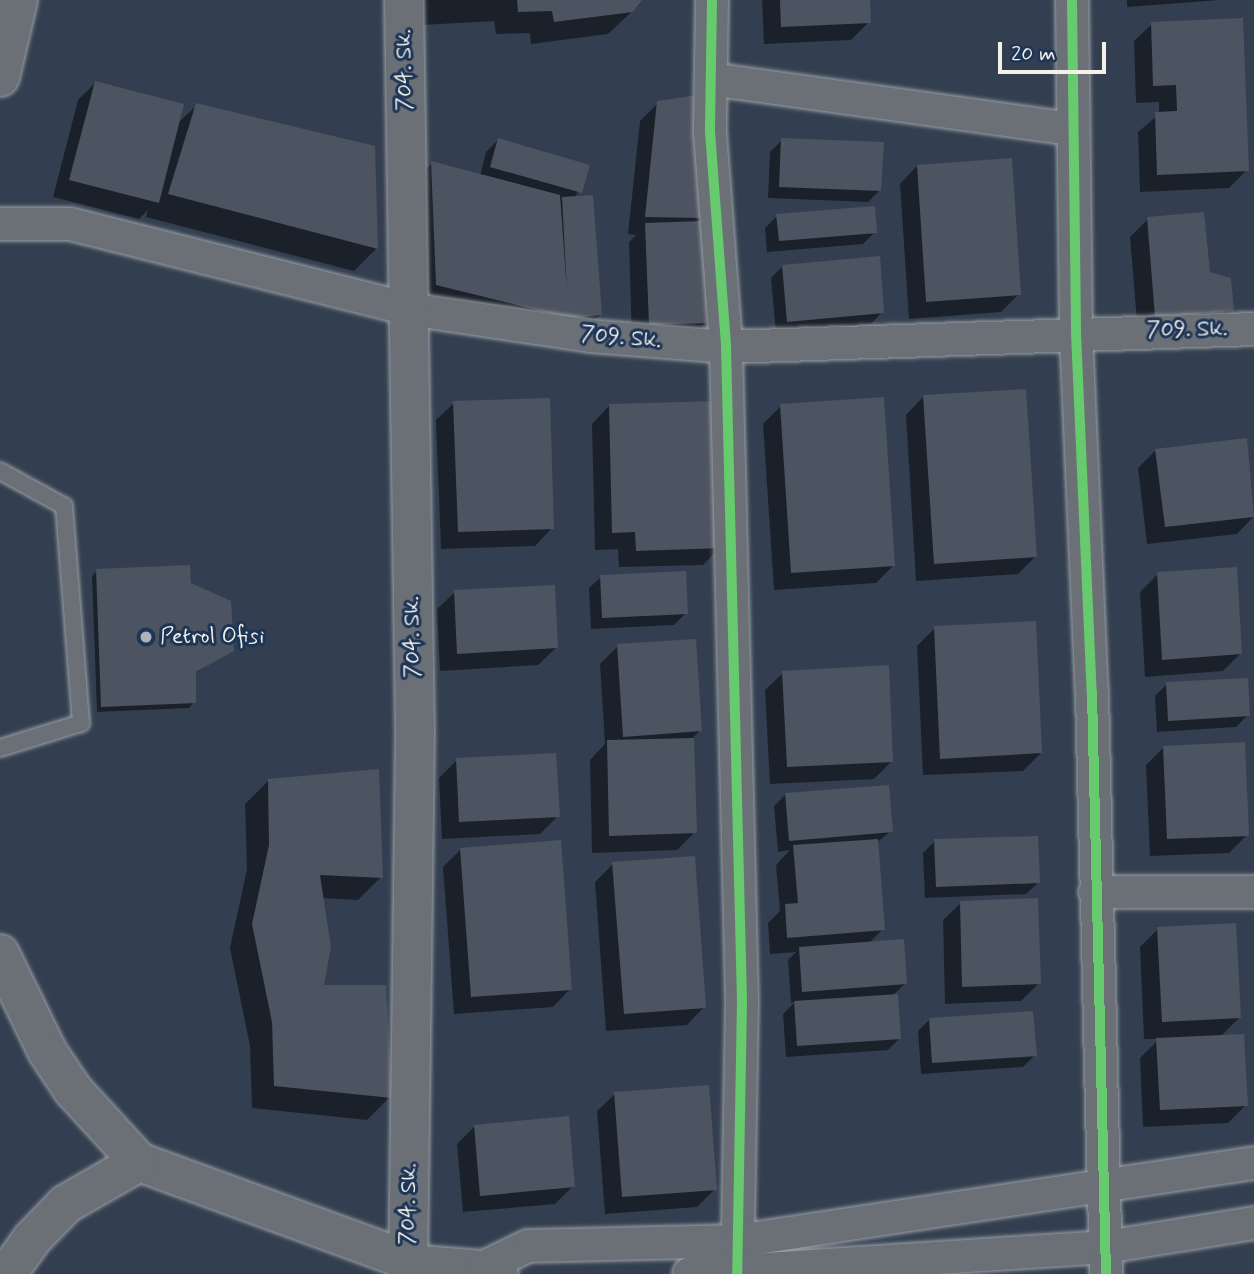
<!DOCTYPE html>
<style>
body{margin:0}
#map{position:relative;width:1254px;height:1274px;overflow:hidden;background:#333f50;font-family:Mynerve,sans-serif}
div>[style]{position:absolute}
.shadow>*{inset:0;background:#0007}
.building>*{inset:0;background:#4b5460}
.roads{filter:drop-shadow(0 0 2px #9ba0a6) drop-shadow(0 0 2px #9ba0a6)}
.lane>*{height:16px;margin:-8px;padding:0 8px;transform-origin:8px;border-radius:8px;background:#6b7077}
.street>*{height:32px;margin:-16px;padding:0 16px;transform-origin:16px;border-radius:16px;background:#6b7077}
.secondary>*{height:38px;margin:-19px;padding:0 19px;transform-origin:19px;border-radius:19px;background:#6b7077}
.highway>*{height:38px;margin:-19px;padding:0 19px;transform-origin:19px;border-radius:19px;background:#6b7077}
.cycleway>*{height:10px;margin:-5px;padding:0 5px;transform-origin:5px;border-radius:5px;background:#67ca6e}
.dots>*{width:19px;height:19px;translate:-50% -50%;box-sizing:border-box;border:4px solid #1d3557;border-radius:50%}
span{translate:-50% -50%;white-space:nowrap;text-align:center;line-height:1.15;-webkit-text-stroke:6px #1d3557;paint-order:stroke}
.street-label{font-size:23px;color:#f4f1e8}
.poi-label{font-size:23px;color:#f4f1e8}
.left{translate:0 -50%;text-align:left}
.scale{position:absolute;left:998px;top:42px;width:108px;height:32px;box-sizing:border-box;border:4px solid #f4f1e8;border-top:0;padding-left:9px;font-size:21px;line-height:24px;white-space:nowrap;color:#f4f1e8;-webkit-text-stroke:5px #1d3557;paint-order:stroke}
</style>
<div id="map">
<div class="shadow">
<div style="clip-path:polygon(421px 0,639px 0,639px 5px,608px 34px,531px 44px,530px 33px,496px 34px,494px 21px,422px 25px)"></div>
<div style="clip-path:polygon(762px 0,868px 0,869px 22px,851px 40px,764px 44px)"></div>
<div style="clip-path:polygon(1127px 0,1220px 0,1127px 7px)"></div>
<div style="clip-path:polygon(1152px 24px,1247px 170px,1229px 188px,1140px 192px,1138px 132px,1159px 114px,1159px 102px,1136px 103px,1134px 41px)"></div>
<div style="clip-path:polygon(95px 83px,176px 125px,197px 105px,377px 248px,354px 271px,146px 217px,148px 210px,139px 219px,53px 197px,78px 100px)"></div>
<div style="clip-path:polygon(658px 103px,702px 217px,696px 223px,706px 322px,688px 340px,632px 342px,629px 242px,636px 235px,628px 234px,640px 121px)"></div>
<div style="clip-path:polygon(498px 140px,588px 166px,575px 198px,600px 315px,588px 326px,419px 303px,414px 181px,432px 163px,480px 176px,486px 152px)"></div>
<div style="clip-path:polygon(782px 140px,880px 190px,868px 202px,768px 198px,770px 152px)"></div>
<div style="clip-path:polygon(917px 166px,1019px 294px,1001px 312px,909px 319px,900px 184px)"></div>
<div style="clip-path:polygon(777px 216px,875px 232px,863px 244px,767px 252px,765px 228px)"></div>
<div style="clip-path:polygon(1148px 219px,1208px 273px,1232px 310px,1214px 328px,1138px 334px,1130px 237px)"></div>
<div style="clip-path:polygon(783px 266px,882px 312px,871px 324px,776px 333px,771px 278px)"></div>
<div style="clip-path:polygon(923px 397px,1036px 556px,1018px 574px,916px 581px,906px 415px)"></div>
<div style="clip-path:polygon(454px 403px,552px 528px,535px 546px,441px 549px,436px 420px)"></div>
<div style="clip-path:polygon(609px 406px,720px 547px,703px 565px,619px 567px,618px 549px,595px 550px,592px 424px)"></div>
<div style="clip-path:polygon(781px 406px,893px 566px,876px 583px,774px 590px,763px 424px)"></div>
<div style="clip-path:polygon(1245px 440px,1254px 516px,1237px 534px,1147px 544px,1138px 468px,1156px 450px)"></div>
<div style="clip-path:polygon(97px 571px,189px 584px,232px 650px,194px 674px,194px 702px,189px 708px,97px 712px,92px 576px)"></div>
<div style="clip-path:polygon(1158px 574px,1240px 654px,1223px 671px,1145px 677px,1140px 592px)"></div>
<div style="clip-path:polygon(601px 577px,686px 613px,674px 625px,591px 629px,589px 588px)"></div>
<div style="clip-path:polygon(455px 592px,556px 648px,538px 665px,440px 671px,437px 609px)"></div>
<div style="clip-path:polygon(935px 628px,1041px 753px,1023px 771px,923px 775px,917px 646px)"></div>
<div style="clip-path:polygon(618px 646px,700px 730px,693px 738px,695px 832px,677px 850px,592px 853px,590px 760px,605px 744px,600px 664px)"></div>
<div style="clip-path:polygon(783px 673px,891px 762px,874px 779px,770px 784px,765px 690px)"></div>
<div style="clip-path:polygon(1167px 684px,1248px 715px,1236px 727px,1157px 732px,1155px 696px)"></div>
<div style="clip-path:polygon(1164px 747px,1247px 835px,1229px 853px,1150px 856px,1146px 765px)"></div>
<div style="clip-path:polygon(457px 760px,558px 816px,540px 834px,442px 839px,439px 778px)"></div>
<div style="clip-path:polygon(268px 781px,381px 877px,358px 900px,322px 898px,322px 987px,390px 1097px,367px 1120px,252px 1108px,250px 1046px,230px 948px,247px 869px,245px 804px)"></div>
<div style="clip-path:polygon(786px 794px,891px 831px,876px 843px,883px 929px,868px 944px,905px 984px,892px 996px,900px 1038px,888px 1050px,786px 1057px,783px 1014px,795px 1002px,791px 1003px,788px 960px,796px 952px,770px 954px,768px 923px,780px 911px,776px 865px,790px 850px,778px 852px,774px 806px)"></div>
<div style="clip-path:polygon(935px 841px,1038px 883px,1026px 894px,925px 898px,923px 853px)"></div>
<div style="clip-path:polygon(461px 849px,570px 989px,553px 1007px,454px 1014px,443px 867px)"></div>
<div style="clip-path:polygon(613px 864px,704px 1007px,687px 1025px,606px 1031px,595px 882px)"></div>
<div style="clip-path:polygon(961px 903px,1039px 983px,1021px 1001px,945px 1004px,943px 920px)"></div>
<div style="clip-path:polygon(1158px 929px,1239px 1018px,1220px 1037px,1246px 1105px,1228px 1123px,1143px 1127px,1140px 1058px,1159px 1039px,1144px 1039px,1140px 947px)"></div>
<div style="clip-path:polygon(930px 1019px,1035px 1055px,1023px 1067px,921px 1074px,918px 1031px)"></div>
<div style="clip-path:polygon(615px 1094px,715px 1189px,697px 1207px,605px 1214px,597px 1111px)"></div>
<div style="clip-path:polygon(474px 1127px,573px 1186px,555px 1204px,463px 1212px,457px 1144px)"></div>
</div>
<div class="building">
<div style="clip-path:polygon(517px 0,642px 0,633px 12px,554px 22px,552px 11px,518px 12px)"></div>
<div style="clip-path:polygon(780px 0,870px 0,871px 23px,781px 27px)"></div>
<div style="clip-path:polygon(1243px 18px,1249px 171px,1157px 175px,1155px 112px,1177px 111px,1176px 85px,1153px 86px,1151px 22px)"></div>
<div style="clip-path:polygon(95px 81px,184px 104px,159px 203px,69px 180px)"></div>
<div style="clip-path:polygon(698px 95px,704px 218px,645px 217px,657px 101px)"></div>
<div style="clip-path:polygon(196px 103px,375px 146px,378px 249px,168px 194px)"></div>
<div style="clip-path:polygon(498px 138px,590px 165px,582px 193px,490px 167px)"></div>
<div style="clip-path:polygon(781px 138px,884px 142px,881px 191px,779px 187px)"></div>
<div style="clip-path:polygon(1012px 158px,1021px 295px,926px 302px,917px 165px)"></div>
<div style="clip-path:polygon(431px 161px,560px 195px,567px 291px,562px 197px,593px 195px,602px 315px,570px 318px,436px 285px)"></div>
<div style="clip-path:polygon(875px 206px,877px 233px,779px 241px,776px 214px)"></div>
<div style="clip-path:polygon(1204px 212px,1210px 272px,1231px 278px,1234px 311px,1155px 317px,1147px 217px)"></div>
<div style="clip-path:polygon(703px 221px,707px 323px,649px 325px,645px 223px)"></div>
<div style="clip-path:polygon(880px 256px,884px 313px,787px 322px,782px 265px)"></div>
<div style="clip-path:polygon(1026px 389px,1037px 557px,934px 564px,923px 395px)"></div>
<div style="clip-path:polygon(884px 397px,895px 566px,791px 573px,780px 404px)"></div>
<div style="clip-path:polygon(550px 398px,554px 529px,458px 532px,453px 401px)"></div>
<div style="clip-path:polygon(718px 401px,722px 548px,636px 551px,635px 532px,612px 533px,609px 404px)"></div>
<div style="clip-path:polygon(1247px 438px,1254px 517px,1165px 527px,1155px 449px)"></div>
<div style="clip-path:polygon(190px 565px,191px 583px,231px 601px,234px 651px,196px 672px,196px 703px,101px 707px,96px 569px)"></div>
<div style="clip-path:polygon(1237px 567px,1242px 654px,1162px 660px,1157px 572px)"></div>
<div style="clip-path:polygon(686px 571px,688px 614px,602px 618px,600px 575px)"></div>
<div style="clip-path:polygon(555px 585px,558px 648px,457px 654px,454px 590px)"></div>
<div style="clip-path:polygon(1036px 621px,1042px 753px,940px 759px,934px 626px)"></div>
<div style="clip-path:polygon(696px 639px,702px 731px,623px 737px,617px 644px)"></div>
<div style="clip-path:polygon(889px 665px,893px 762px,787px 767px,782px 671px)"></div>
<div style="clip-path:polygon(1248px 678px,1250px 716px,1168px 721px,1166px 682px)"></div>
<div style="clip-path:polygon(694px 738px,697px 833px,609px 836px,607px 740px)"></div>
<div style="clip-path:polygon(1245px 742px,1249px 836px,1167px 839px,1163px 746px)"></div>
<div style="clip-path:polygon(556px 753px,560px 817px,459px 822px,456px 758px)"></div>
<div style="clip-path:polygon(379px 769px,383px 878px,320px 875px,331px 947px,324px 985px,386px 985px,392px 1098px,274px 1086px,272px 1022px,252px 924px,269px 845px,268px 779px)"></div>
<div style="clip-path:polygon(889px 785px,893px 832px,789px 841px,785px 793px)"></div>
<div style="clip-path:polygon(1038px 836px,1040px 883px,936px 887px,934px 839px)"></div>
<div style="clip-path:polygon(878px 839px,885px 930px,787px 938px,785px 904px,798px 903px,793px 845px)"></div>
<div style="clip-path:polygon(561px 840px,572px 990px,471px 997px,460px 848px)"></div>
<div style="clip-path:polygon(695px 856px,706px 1008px,624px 1014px,612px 862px)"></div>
<div style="clip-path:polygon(1038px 898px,1041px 984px,962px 987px,960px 901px)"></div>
<div style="clip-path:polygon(1236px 923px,1241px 1018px,1162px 1022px,1157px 927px)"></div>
<div style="clip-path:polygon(904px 939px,907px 984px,802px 992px,799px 947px)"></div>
<div style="clip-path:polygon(898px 994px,901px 1039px,797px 1046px,794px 1001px)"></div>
<div style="clip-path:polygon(1033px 1011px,1037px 1056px,932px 1063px,929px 1018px)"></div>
<div style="clip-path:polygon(1244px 1034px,1248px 1106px,1160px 1110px,1156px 1038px)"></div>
<div style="clip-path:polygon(709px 1085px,717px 1190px,622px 1197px,614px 1092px)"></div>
<div style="clip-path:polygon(569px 1116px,575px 1187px,480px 1196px,474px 1125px)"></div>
</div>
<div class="roads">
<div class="lane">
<div style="left:0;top:471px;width:73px;rotate:28.7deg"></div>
<div style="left:64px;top:506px;width:218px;rotate:85.5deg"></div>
<div style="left:81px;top:723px;width:85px;rotate:162.8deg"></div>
</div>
<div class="street">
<div style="left:712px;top:0;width:132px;rotate:90.9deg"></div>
<div style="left:710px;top:132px;width:216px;rotate:85.7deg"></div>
<div style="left:726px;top:347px;width:653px;rotate:88.6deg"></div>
<div style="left:742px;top:1000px;width:274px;rotate:91deg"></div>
<div style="left:1072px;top:0;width:333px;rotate:89.3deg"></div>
<div style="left:1076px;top:333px;width:360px;rotate:87.5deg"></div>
<div style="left:1092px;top:693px;width:581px;rotate:88.62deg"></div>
<div style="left:711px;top:79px;width:365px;rotate:7.9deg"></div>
<div style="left:0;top:224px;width:70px"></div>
<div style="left:70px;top:224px;width:349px;rotate:14.1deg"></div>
<div style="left:408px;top:309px;width:184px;rotate:8.4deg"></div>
<div style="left:590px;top:336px;width:136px;rotate:4.6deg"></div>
<div style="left:726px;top:347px;width:528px;rotate:-1.95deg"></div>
<div style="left:1095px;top:892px;width:159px"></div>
<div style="left:409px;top:1261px;width:75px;rotate:4.6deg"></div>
<div style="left:484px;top:1267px;width:19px;rotate:21deg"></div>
<div style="left:484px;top:1267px;width:49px;rotate:-25.5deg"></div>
<div style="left:528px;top:1246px;width:209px;rotate:-1.4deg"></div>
<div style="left:737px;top:1241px;width:523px;rotate:-8.58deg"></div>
<div style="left:689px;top:1274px;width:418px;rotate:-3.7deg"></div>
<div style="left:1106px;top:1247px;width:150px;rotate:-9.2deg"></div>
</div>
<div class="secondary">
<div style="left:404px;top:0;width:732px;rotate:89.14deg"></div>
<div style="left:415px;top:732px;width:542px;rotate:90.74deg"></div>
<div style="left:0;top:77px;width:79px;rotate:-76.8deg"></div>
<div style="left:139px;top:1162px;width:288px;rotate:20.1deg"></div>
</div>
<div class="highway">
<div style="left:0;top:954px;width:108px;rotate:64.1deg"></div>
<div style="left:47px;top:1051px;width:47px;rotate:56.3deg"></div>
<div style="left:73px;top:1090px;width:98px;rotate:47.5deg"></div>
<div style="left:139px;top:1162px;width:84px;rotate:150.1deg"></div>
<div style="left:66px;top:1204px;width:49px;rotate:134.2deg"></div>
<div style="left:32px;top:1239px;width:43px;rotate:125.5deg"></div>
</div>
</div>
<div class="cycleway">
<div style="left:712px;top:0;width:132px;rotate:90.9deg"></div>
<div style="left:710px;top:132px;width:216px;rotate:85.7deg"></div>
<div style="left:726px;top:347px;width:653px;rotate:88.6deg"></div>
<div style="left:742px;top:1000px;width:274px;rotate:91deg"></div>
<div style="left:1072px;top:0;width:333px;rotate:89.3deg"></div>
<div style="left:1076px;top:333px;width:360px;rotate:87.5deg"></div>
<div style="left:1092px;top:693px;width:581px;rotate:88.62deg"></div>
</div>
<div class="dots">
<div style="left:146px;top:637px;background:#b0b3b3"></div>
</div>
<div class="street-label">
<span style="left:405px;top:70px;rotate:-91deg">704. Sk.</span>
<span style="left:1187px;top:330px;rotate:-1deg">709. Sk.</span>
<span style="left:621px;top:338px;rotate:5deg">709. Sk.</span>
<span style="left:413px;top:637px;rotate:-91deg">704. Sk.</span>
<span style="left:409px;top:1204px;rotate:-89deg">704. Sk.</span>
</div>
<div class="poi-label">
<span class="left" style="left:160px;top:637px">Petrol Ofisi</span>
</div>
<div class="scale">20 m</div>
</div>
